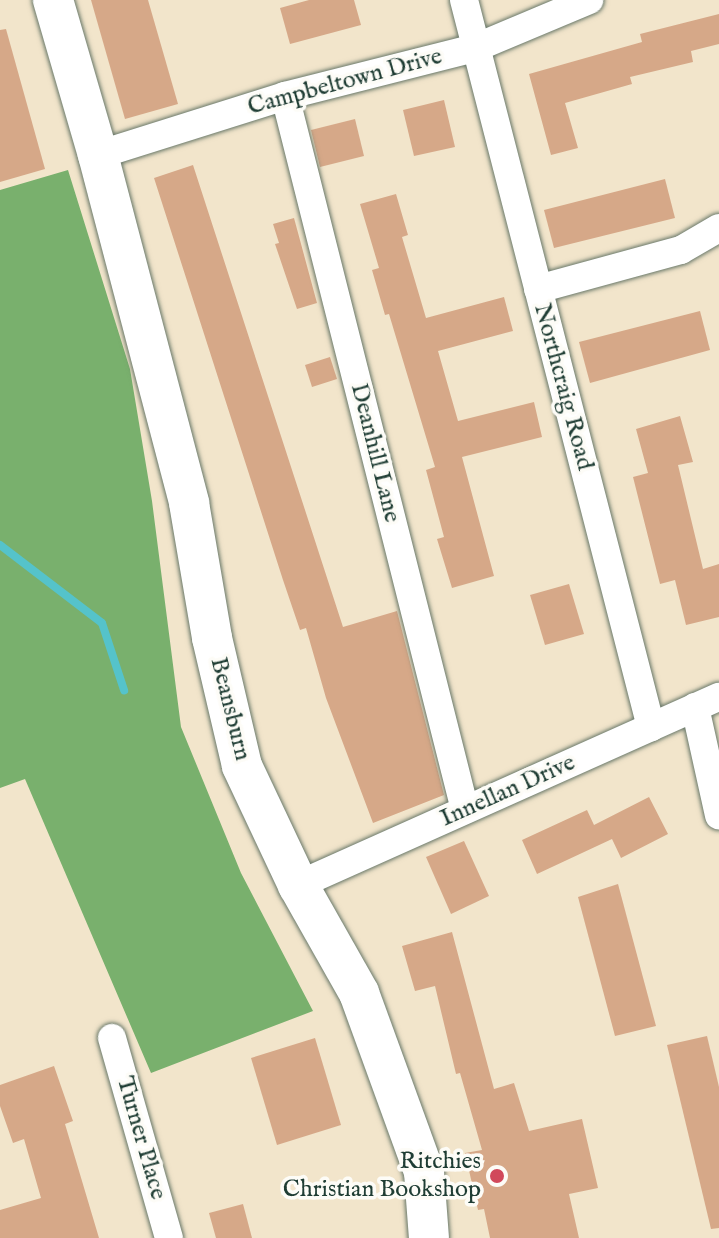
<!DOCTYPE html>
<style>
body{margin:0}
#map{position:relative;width:719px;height:1238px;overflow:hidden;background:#f2e5cb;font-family:"IM FELL English",serif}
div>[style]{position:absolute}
.forest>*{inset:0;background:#79b06d}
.stream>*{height:8px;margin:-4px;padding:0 4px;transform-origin:4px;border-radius:4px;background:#55c3ca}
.building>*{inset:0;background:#d6a888}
.roads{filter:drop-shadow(0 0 2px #697869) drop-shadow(0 0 2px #697869)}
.street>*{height:28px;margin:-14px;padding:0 14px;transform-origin:14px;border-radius:14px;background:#fff}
.secondary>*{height:40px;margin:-20px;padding:0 20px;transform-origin:20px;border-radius:20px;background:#fff}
.dots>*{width:22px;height:22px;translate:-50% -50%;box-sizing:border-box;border:4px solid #fdfcf7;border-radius:50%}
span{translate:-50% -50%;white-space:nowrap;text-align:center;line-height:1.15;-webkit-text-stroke:7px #fdfcf7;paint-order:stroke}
.street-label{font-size:24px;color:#1f3d34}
.poi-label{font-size:24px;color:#1f3d34}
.right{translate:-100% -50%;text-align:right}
</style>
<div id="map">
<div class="forest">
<div style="clip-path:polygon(68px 170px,130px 369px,152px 501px,181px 727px,241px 873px,313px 1011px,151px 1073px,25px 779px,0 788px,0 190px)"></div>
</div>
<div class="stream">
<div style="left:0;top:545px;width:128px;rotate:37.4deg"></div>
<div style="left:102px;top:623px;width:71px;rotate:71.8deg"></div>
</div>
<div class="building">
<div style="clip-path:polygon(91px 0,148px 0,178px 104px,125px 119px)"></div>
<div style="clip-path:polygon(309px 0,354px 0,361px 25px,290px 44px,280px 8px)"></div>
<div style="clip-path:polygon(719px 14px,719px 44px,691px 51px,693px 62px,630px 77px,632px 84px,565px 103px,578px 148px,551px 155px,529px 74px,642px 42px,640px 34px)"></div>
<div style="clip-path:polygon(6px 29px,45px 169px,0 182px,0 30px)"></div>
<div style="clip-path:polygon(444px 100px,455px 147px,414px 156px,403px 110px)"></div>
<div style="clip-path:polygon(355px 119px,364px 156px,320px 167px,311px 130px)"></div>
<div style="clip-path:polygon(193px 165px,343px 627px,397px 611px,444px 795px,373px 823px,326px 698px,306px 628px,300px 630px,283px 580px,154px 178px)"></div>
<div style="clip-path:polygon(665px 179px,675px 218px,554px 248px,544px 210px)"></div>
<div style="clip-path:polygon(396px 194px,408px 235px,402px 237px,426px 318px,504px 297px,513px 331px,438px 351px,458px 421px,534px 402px,542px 437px,462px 457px,494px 576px,452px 588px,437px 539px,444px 537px,426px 470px,435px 467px,389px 314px,385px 315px,372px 270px,379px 268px,360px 204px)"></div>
<div style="clip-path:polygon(294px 218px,317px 303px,297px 309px,275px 244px,279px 243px,273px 224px)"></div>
<div style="clip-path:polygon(700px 311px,710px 350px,590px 383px,579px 342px)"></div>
<div style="clip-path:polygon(330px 357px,337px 379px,312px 387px,305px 365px)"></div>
<div style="clip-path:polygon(680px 416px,693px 462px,678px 465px,703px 569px,719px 564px,719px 617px,686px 625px,675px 580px,660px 584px,633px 477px,648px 473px,636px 429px)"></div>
<div style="clip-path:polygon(569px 584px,584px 634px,545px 645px,530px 595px)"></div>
<div style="clip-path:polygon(649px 797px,668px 834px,621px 858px,612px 839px,537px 874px,522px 840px,587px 810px,594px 825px)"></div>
<div style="clip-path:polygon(464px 841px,489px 896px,451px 914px,426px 857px)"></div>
<div style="clip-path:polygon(618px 884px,656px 1026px,615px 1036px,578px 897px)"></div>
<div style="clip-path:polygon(452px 932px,494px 1089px,514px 1083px,529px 1131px,582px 1119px,598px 1188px,569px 1194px,579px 1238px,490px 1238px,484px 1209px,478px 1210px,465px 1153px,482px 1150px,460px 1073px,456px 1074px,435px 986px,415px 991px,402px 946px)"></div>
<div style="clip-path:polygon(707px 1036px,719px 1087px,719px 1228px,711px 1229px,667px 1045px)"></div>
<div style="clip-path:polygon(315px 1038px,341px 1125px,277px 1145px,251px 1058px)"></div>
<div style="clip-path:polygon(54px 1066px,73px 1121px,65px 1124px,99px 1238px,0 1238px,0 1210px,41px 1198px,24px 1139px,13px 1143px,0 1106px,0 1085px)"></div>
<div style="clip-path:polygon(243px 1204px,252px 1238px,216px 1238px,209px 1213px)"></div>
</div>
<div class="roads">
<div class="street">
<div style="left:464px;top:0;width:751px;rotate:75.58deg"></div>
<div style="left:285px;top:96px;width:736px;rotate:75.85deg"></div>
<div style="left:98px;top:155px;width:196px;rotate:-17.5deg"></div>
<div style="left:285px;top:96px;width:196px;rotate:-14.2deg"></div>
<div style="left:475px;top:48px;width:124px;rotate:-22.8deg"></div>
<div style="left:538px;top:289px;width:148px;rotate:-15.3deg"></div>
<div style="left:681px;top:250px;width:44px;rotate:-30.1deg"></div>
<div style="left:695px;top:707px;width:111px;rotate:77.5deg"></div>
<div style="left:298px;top:885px;width:461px;rotate:-24.1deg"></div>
<div style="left:112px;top:1038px;width:208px;rotate:74.1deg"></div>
</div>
<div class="secondary">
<div style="left:53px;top:0;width:161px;rotate:73.8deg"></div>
<div style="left:98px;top:155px;width:360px;rotate:75.3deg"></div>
<div style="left:189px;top:503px;width:137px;rotate:80.3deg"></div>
<div style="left:212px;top:638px;width:131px;rotate:76.8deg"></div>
<div style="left:242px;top:766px;width:132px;rotate:64.8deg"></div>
<div style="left:298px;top:885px;width:124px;rotate:60.5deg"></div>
<div style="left:359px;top:993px;width:190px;rotate:70deg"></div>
<div style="left:424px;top:1172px;width:66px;rotate:85.7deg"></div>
</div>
</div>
<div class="dots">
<div style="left:497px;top:1176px;background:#d1495b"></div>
</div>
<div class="street-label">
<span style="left:345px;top:82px;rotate:-15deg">Campbeltown Drive</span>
<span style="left:563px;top:387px;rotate:75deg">Northcraig Road</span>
<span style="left:375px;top:453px;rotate:76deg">Deanhill Lane</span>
<span style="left:230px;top:709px;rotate:76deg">Beansburn</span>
<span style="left:508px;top:791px;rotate:-24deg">Innellan Drive</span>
<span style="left:141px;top:1138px;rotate:74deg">Turner Place</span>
</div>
<div class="poi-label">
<span class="right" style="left:481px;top:1176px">Ritchies<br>Christian Bookshop</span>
</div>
</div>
